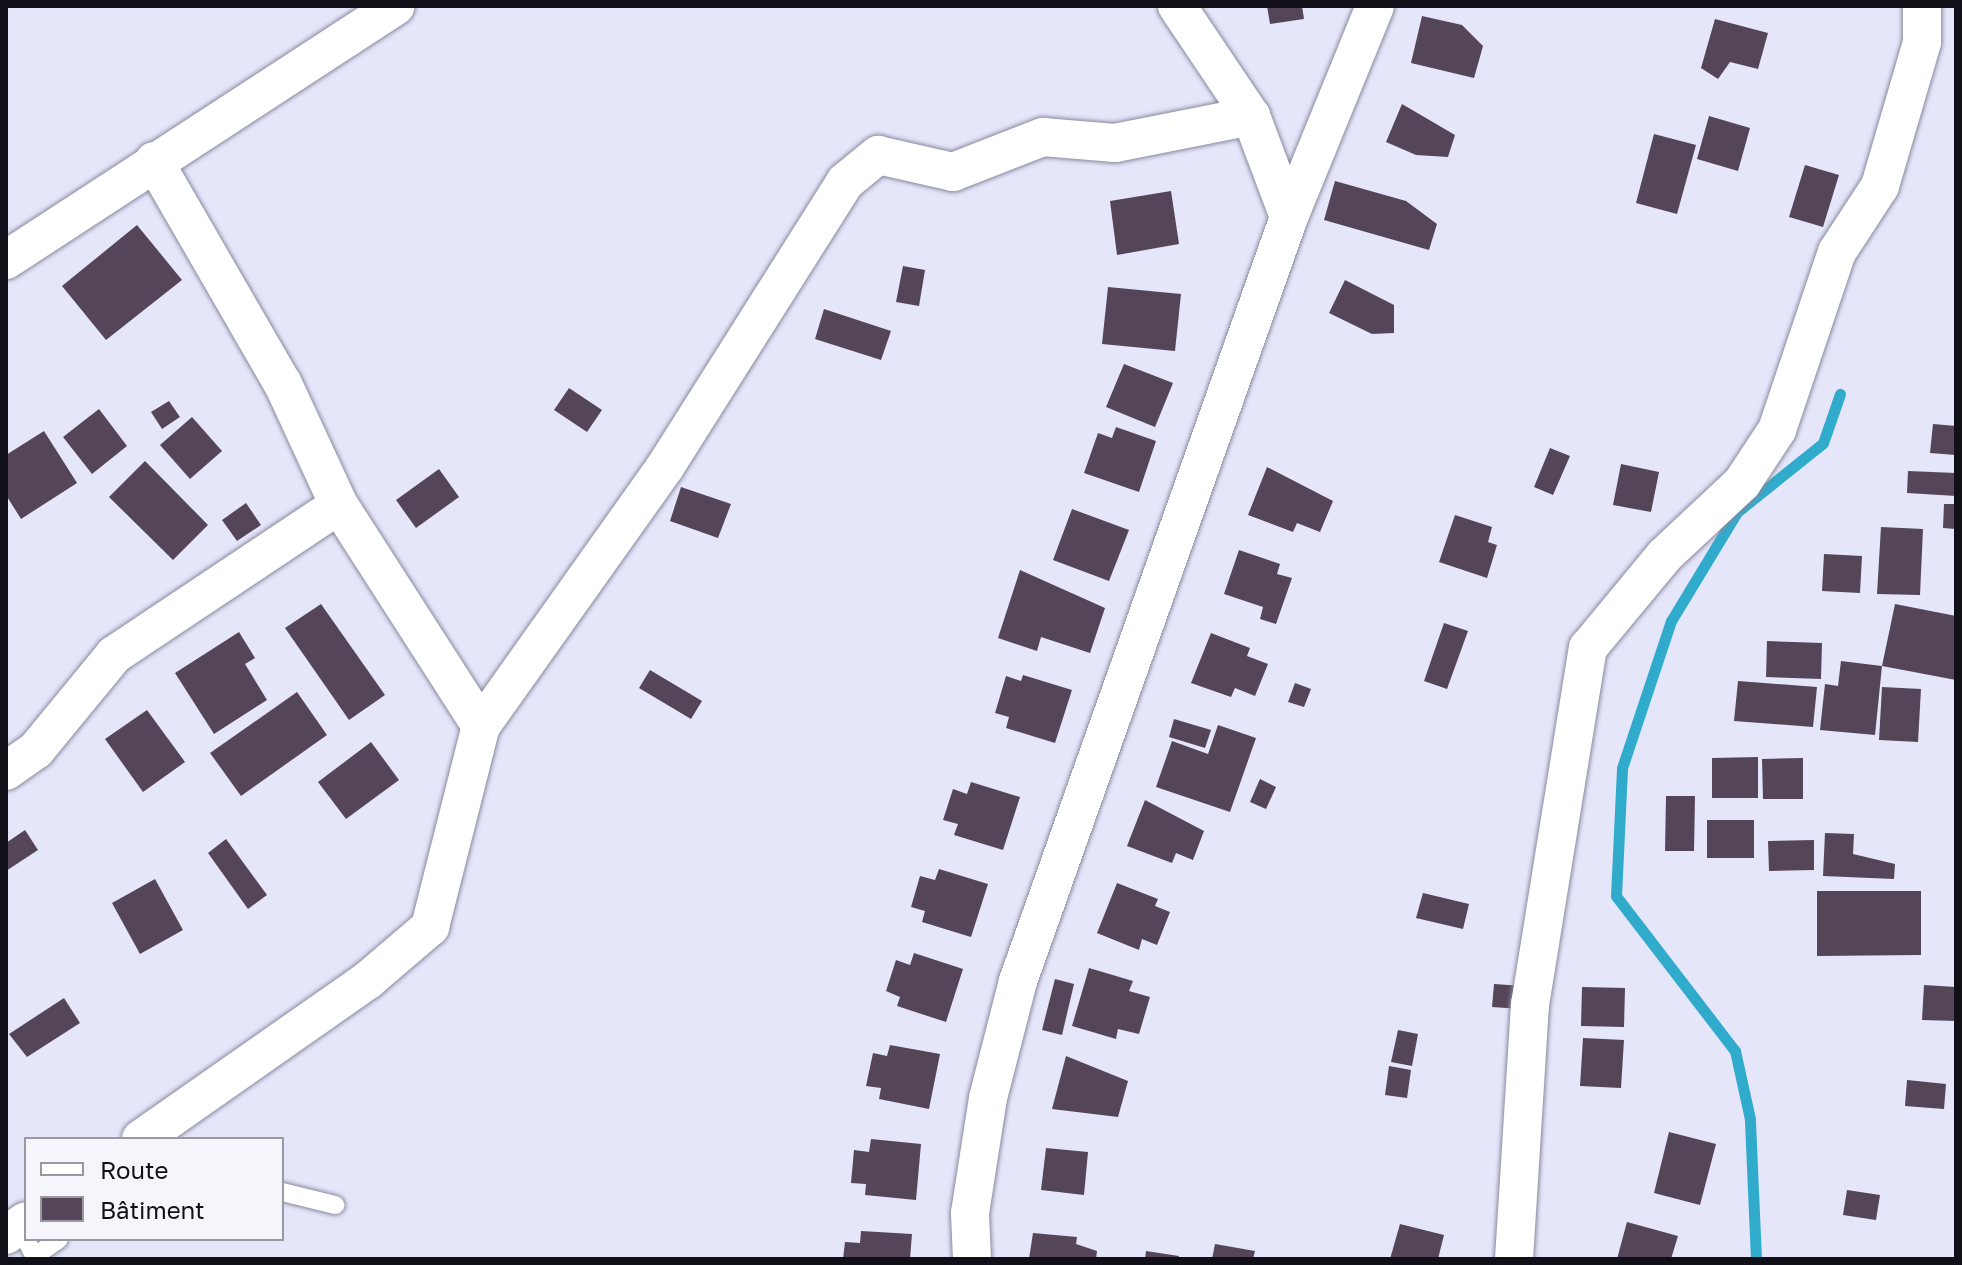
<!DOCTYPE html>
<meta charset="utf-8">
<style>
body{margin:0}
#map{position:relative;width:1962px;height:1265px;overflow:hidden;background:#e6e6fb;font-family:"Golos Text",sans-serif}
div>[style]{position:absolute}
.stream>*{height:11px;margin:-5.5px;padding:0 5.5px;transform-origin:5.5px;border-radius:5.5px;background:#31abcc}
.building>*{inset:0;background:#544658}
.roads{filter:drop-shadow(0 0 2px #88889f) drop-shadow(0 0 2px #88889f)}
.lane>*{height:18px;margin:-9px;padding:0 9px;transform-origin:9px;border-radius:9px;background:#fff}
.street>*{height:38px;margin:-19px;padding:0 19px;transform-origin:19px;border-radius:19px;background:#fff}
span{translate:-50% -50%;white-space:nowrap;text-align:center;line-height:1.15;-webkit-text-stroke:8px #f5f5fb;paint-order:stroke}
.frame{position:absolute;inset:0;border:8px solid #111019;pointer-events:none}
.legend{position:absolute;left:24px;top:1137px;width:260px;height:104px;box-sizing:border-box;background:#f5f5fb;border:2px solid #9a99a1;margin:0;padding:10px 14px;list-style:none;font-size:24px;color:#111019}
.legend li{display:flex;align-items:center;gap:16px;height:40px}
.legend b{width:40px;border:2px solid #9a99a1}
</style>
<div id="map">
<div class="stream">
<div style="left:1756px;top:1259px;width:140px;rotate:-92.5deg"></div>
<div style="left:1750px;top:1119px;width:70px;rotate:-102.4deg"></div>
<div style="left:1735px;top:1051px;width:195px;rotate:-127.5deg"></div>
<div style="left:1616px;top:896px;width:128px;rotate:-87.3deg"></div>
<div style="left:1622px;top:768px;width:155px;rotate:-71.6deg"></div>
<div style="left:1671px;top:621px;width:127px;rotate:-58.8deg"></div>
<div style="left:1737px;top:512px;width:110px;rotate:-38.7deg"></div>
<div style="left:1823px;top:443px;width:52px;rotate:-70.9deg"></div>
</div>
<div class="building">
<div style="clip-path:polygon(1267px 6px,1302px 6px,1304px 19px,1270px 24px)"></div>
<div style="clip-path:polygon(1422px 16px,1462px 25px,1483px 46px,1474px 78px,1411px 63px)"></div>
<div style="clip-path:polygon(1715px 19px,1768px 33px,1758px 69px,1730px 62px,1718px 79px,1701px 68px)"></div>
<div style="clip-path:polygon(1402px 104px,1455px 135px,1448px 157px,1416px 155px,1386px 142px)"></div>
<div style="clip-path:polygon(1709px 116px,1750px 128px,1738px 171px,1697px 159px)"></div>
<div style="clip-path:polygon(1654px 134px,1696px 145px,1677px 214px,1636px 203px)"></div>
<div style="clip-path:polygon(1805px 165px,1839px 175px,1823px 227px,1789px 217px)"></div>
<div style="clip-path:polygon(1335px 181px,1406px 201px,1437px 224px,1429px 250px,1324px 220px)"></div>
<div style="clip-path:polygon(1171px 191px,1179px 244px,1117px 255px,1110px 201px)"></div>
<div style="clip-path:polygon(137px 225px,182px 280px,106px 340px,62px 286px)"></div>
<div style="clip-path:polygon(903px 266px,925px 270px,919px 306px,896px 302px)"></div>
<div style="clip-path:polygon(1345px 280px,1394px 305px,1394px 333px,1372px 334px,1329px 313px)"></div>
<div style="clip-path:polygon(1108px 287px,1181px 294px,1175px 351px,1102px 344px)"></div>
<div style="clip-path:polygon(824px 309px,891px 331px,881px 360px,815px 339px)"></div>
<div style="clip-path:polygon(1124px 364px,1173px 383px,1155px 427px,1106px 407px)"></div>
<div style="clip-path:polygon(569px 388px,602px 410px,587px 432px,554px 410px)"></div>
<div style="clip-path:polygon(169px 401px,180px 417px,162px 429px,151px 412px)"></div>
<div style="clip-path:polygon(99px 409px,127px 446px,92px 474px,63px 437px)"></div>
<div style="clip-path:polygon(192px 417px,222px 451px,190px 479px,160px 445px)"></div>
<div style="clip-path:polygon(1933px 424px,1956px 426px,1956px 455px,1930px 453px)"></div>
<div style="clip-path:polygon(1116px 427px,1156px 441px,1139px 492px,1084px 473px,1098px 433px,1112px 438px)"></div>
<div style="clip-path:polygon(44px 431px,77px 483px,21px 519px,6px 495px,6px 455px)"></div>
<div style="clip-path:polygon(1550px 448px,1570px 456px,1553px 495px,1534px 487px)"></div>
<div style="clip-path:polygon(145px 461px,208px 525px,173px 560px,109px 497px)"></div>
<div style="clip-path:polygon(1621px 464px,1659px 472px,1651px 512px,1613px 505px)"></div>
<div style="clip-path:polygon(1267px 467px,1333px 501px,1320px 532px,1297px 523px,1293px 532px,1248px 515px)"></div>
<div style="clip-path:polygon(439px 469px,459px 497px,416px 528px,396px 500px)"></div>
<div style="clip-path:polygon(1908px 471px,1956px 473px,1956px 496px,1907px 493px)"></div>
<div style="clip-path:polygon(681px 487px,731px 504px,718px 538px,670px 521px)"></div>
<div style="clip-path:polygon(246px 503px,261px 525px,237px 541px,222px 520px)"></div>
<div style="clip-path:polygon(1944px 504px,1956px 504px,1956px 529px,1943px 528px)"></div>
<div style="clip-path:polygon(1072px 509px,1129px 530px,1109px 581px,1053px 560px)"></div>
<div style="clip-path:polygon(1455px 515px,1492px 527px,1488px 542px,1497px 545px,1487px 578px,1439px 562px)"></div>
<div style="clip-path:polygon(1881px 527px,1923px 529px,1920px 595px,1877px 594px)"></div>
<div style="clip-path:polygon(1239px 550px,1280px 564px,1277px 574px,1292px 578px,1276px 624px,1260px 619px,1263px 607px,1224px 594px)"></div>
<div style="clip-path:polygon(1824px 554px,1862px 556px,1860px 593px,1822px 591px)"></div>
<div style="clip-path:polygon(1020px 570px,1105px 608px,1090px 653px,1041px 637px,1037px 651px,998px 638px)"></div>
<div style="clip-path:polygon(321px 604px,385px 695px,349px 720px,285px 628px)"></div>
<div style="clip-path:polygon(1895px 604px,1956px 616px,1956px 680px,1882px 666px)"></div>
<div style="clip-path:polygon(1444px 623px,1468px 631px,1447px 689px,1424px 681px)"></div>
<div style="clip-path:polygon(239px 632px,255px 658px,245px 664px,267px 700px,214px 734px,175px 673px)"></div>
<div style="clip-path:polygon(1211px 633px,1250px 648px,1247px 656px,1268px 664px,1255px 696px,1235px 688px,1231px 697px,1191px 683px)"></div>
<div style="clip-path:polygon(1767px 641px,1822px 643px,1821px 679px,1766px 677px)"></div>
<div style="clip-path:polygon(1841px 661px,1882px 666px,1875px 735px,1820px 730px,1825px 684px,1838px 686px)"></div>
<div style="clip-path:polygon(650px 670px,702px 701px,691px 719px,639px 688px)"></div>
<div style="clip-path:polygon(1023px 675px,1072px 690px,1055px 743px,1006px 728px,1009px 717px,995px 713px,1006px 676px,1021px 681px)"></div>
<div style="clip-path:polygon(1738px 681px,1817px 687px,1813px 727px,1734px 721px)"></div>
<div style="clip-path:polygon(1295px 683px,1311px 689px,1304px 707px,1288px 702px)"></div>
<div style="clip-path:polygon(1882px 687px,1921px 689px,1918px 742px,1879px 740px)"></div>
<div style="clip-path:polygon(297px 692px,327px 735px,241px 796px,210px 753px)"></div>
<div style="clip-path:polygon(147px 710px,185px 762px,143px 792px,105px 739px)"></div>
<div style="clip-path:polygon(1174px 719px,1211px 730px,1205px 748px,1169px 737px)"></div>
<div style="clip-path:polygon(1218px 725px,1256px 738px,1230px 812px,1156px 787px,1172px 741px,1208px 754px)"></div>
<div style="clip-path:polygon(371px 742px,399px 780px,346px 819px,318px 782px)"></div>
<div style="clip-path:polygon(1758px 757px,1758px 798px,1712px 798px,1712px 758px)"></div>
<div style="clip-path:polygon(1803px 758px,1803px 799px,1763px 799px,1762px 759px)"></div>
<div style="clip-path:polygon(1260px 779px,1276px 787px,1266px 809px,1250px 802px)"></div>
<div style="clip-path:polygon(971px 782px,1020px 797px,1003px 850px,954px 835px,958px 824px,943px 820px,953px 789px,967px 794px)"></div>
<div style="clip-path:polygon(1666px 796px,1695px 796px,1694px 851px,1665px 851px)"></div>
<div style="clip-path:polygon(1145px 800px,1204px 831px,1193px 860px,1176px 853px,1172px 863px,1127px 846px)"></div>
<div style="clip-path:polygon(1707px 820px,1754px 820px,1754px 858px,1707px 858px)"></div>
<div style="clip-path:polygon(25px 830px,38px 850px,6px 871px,6px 843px)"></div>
<div style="clip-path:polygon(1825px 833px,1854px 834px,1853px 854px,1895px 864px,1894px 879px,1823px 876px)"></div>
<div style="clip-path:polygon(226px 839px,267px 895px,248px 909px,208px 853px)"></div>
<div style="clip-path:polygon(1814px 840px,1814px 870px,1769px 871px,1768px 841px)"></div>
<div style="clip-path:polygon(939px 869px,988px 884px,971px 937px,922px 922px,925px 911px,911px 907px,920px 876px,935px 880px)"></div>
<div style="clip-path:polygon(155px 879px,183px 930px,140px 954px,112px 903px)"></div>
<div style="clip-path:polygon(1117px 883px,1158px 899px,1155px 906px,1170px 912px,1157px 945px,1142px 939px,1139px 950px,1097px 933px)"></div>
<div style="clip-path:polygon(1817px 891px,1921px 891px,1921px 955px,1817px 956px)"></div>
<div style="clip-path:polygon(1423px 893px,1469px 904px,1463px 929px,1416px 918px)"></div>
<div style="clip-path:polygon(914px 953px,963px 969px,946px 1022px,897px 1006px,900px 997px,886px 991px,896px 960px,910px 965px)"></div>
<div style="clip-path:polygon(1089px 968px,1133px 981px,1129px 991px,1150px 997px,1139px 1034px,1118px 1029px,1116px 1039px,1072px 1026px)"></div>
<div style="clip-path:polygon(1055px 979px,1074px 984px,1062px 1035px,1042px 1030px)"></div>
<div style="clip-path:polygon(1494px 984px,1523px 986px,1521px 1009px,1492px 1007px)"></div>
<div style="clip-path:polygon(1924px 985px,1956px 987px,1956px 1021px,1922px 1020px)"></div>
<div style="clip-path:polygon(1582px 987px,1625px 988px,1624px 1027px,1581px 1026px)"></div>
<div style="clip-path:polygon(64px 998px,80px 1023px,27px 1057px,9px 1034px)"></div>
<div style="clip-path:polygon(1398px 1030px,1418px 1034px,1412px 1066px,1391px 1062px)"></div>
<div style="clip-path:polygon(1583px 1038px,1624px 1040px,1621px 1088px,1580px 1086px)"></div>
<div style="clip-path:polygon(890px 1045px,940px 1054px,929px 1109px,879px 1099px,881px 1088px,866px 1086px,873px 1053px,887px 1056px)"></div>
<div style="clip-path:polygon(1066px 1056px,1128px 1081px,1118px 1117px,1052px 1109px)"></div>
<div style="clip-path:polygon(1389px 1066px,1411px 1070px,1407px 1098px,1385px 1095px)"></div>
<div style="clip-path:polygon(1907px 1080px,1946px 1084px,1944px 1109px,1905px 1106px)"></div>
<div style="clip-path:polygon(1669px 1132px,1716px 1144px,1700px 1205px,1654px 1193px)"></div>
<div style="clip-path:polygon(871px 1139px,921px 1144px,916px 1200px,865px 1195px,866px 1184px,851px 1183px,854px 1150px,869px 1152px)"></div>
<div style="clip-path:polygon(1046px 1148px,1088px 1152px,1084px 1195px,1041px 1190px)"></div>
<div style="clip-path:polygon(1847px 1190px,1880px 1195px,1876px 1220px,1843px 1215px)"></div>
<div style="clip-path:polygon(1627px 1222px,1678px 1236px,1671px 1259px,1617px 1259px)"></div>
<div style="clip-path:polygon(1400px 1224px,1444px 1235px,1438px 1259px,1390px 1259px)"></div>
<div style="clip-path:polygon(861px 1231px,912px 1234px,910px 1259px,843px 1259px,845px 1242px,860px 1243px)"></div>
<div style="clip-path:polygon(1033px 1233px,1077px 1237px,1076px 1244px,1097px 1251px,1096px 1259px,1029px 1259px)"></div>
<div style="clip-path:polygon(1215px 1244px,1255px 1251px,1253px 1259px,1212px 1259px)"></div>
<div style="clip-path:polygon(1146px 1251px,1179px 1256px,1178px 1259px,1145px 1259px)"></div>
</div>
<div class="roads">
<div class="lane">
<div style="left:282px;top:1192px;width:55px;rotate:13.8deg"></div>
<div style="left:19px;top:1226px;width:37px;rotate:63deg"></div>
<div style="left:35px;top:1256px;width:29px;rotate:-35deg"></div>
</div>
<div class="street">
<div style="left:1177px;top:6px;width:133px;rotate:56.1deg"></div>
<div style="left:1251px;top:116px;width:108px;rotate:69.4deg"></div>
<div style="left:154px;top:161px;width:258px;rotate:60deg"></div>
<div style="left:283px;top:384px;width:133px;rotate:65.2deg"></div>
<div style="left:339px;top:505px;width:263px;rotate:57.3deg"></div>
<div style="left:6px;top:260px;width:465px;rotate:-33.1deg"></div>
<div style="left:6px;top:771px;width:37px;rotate:-35deg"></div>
<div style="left:36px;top:750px;width:123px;rotate:-50.6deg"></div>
<div style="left:114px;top:655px;width:270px;rotate:-33.7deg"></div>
<div style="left:141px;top:1139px;width:277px;rotate:-35deg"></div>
<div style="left:368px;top:980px;width:82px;rotate:-40.5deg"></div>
<div style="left:430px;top:927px;width:207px;rotate:-75.8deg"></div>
<div style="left:481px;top:726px;width:318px;rotate:-54.6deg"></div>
<div style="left:665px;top:467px;width:337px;rotate:-57.7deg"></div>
<div style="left:845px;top:182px;width:43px;rotate:-39.3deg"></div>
<div style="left:878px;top:155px;width:77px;rotate:12.8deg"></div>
<div style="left:953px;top:172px;width:97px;rotate:-21.3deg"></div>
<div style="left:1043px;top:137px;width:72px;rotate:4.8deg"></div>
<div style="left:1115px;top:143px;width:139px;rotate:-11.2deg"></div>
<div style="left:6px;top:1235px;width:24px;rotate:-35deg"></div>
<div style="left:972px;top:1259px;width:46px;rotate:-92.5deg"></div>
<div style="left:970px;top:1213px;width:116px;rotate:-81.1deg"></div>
<div style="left:988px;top:1098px;width:121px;rotate:-75.6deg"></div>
<div style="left:1018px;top:981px;width:811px;rotate:-70.47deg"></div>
<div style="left:1289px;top:217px;width:228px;rotate:-67.8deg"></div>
<div style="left:1514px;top:1259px;width:255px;rotate:-86.4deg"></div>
<div style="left:1530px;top:1005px;width:362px;rotate:-80.8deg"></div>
<div style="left:1588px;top:648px;width:119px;rotate:-50.4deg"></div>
<div style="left:1664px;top:556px;width:107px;rotate:-43.1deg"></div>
<div style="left:1742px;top:483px;width:64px;rotate:-56.6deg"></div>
<div style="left:1777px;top:430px;width:188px;rotate:-71.4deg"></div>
<div style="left:1837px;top:252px;width:79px;rotate:-56.9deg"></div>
<div style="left:1880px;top:186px;width:150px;rotate:-73.7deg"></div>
<div style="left:1922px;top:42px;width:36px;rotate:-90deg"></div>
</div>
</div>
<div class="frame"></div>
<ul class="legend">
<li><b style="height:10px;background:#fff"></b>Route</li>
<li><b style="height:22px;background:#544658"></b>Bâtiment</li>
</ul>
</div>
